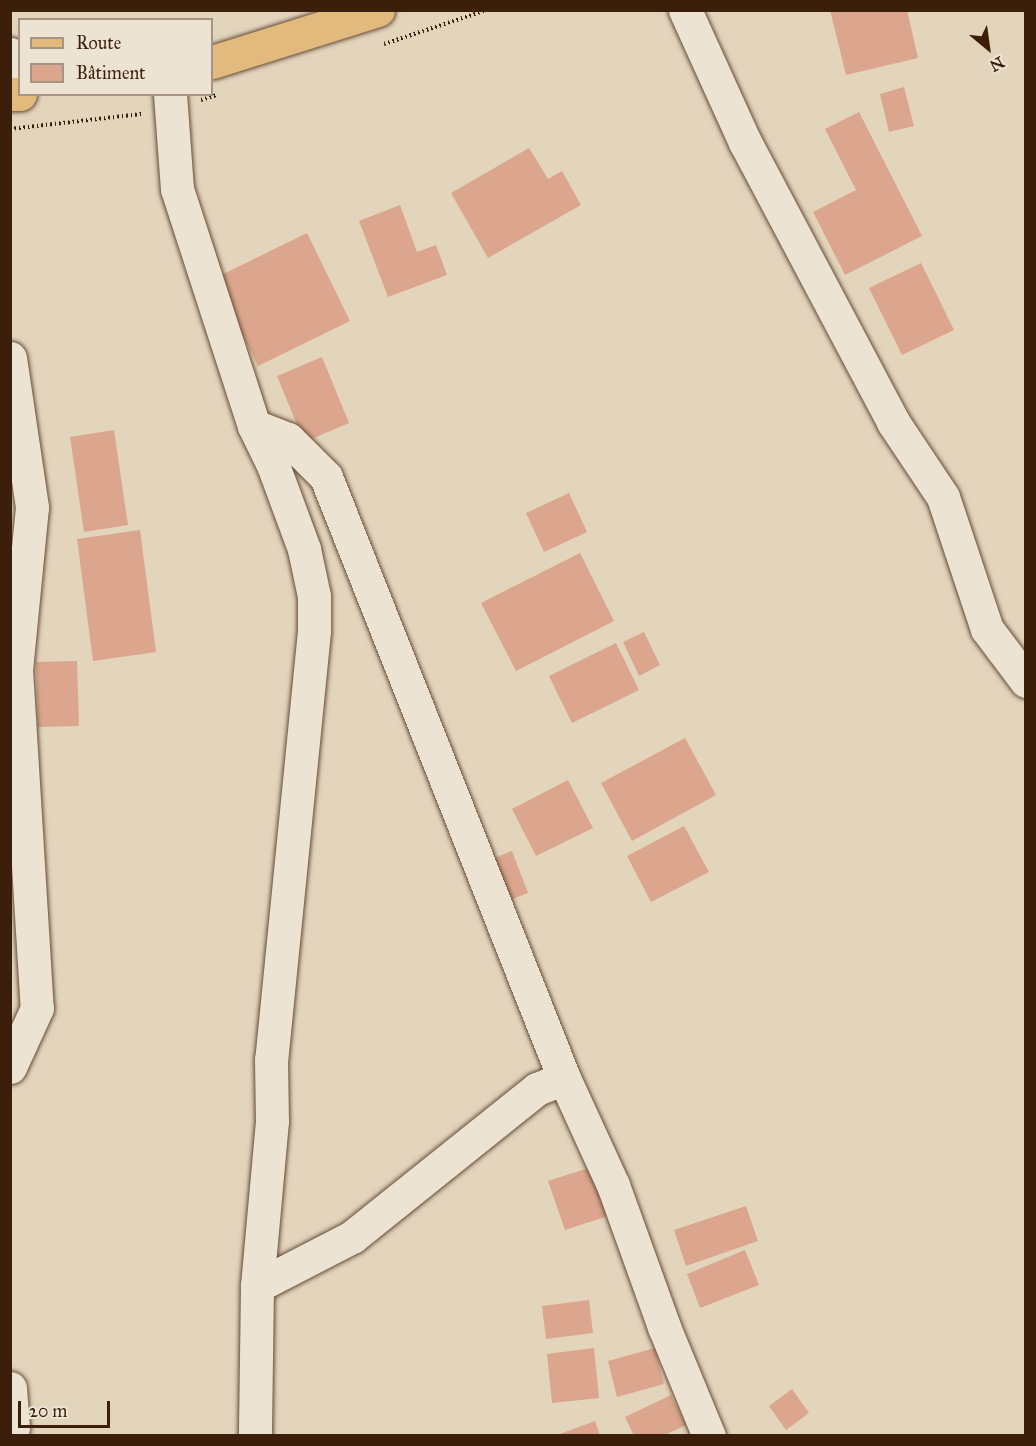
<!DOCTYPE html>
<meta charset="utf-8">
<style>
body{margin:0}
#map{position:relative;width:1036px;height:1446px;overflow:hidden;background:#e3d4bc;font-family:"IM FELL Great Primer",serif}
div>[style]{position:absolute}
.building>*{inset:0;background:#dba68d}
.path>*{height:4px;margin-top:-2px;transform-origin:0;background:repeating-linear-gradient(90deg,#3c1f0b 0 1.5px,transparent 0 4.5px)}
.roads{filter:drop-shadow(0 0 2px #664c37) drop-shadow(0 0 2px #664c37)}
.minor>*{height:33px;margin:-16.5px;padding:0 16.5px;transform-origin:16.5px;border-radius:16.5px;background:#ede3d3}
.major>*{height:33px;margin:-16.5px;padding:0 16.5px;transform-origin:16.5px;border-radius:16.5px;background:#e2ba7e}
span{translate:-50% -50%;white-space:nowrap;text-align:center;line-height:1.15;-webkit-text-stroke:6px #ede3d3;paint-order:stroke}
.frame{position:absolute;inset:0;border:12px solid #3c1f0b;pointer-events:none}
.legend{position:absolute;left:18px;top:18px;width:195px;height:78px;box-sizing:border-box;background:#ede3d3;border:2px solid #a69583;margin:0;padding:8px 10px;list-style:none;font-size:18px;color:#3c1f0b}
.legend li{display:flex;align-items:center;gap:12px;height:30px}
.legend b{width:30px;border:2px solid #a69583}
.north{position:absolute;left:958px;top:18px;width:60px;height:60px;-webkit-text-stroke:4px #ede3d3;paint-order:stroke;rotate:151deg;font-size:16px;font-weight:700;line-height:24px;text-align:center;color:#3c1f0b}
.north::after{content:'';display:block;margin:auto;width:21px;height:27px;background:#3c1f0b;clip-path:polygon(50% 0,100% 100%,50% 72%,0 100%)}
.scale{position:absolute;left:18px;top:1401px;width:92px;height:27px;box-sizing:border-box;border:3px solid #3c1f0b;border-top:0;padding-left:8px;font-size:18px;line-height:21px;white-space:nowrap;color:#3c1f0b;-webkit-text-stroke:4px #ede3d3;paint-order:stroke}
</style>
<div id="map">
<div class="building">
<div style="clip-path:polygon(830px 10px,907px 10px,918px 58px,846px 75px)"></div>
<div style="clip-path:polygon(904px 87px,914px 126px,889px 132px,880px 94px)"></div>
<div style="clip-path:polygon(859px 112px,922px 236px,845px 275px,813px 212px,856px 190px,825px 129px)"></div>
<div style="clip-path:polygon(529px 148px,548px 179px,562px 171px,581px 205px,488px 258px,451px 193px)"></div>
<div style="clip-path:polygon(400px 205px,417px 252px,436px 245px,447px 275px,388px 297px,359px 221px)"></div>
<div style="clip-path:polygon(307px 233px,350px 321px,258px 366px,215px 278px)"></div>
<div style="clip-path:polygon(921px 263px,954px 330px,902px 355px,869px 288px)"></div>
<div style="clip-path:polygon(322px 357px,349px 423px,304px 442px,277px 376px)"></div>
<div style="clip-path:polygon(114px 430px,128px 525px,84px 532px,70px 437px)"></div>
<div style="clip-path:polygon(569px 493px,587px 532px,544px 552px,526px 513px)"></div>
<div style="clip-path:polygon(140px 530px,156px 652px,93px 661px,77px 539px)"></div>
<div style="clip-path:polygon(580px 553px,614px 621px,516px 671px,481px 603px)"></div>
<div style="clip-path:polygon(644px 632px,660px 665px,639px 676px,623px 642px)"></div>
<div style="clip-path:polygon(616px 643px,639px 690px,572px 723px,549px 676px)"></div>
<div style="clip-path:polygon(77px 661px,79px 726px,38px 727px,36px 662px)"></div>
<div style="clip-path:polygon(685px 738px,716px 795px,632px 841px,601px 783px)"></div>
<div style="clip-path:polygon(568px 780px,593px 828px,536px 856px,512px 809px)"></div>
<div style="clip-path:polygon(684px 826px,709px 872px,651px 902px,627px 856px)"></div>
<div style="clip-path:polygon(512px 851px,528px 893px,505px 902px,489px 860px)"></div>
<div style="clip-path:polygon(598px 1165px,614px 1214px,565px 1230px,548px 1181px)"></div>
<div style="clip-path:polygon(746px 1206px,758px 1241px,686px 1266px,674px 1230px)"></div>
<div style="clip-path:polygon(745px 1250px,759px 1285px,700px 1308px,687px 1274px)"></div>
<div style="clip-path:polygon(589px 1300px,593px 1333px,546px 1339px,542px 1306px)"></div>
<div style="clip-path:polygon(594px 1348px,599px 1398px,552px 1403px,547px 1354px)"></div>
<div style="clip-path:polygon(655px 1348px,664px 1384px,617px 1397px,608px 1361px)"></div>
<div style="clip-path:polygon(792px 1389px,809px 1413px,786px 1430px,769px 1406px)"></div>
<div style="clip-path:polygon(671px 1395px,686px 1425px,663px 1436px,634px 1436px,625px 1417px)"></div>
<div style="clip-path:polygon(595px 1421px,600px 1436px,557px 1436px,557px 1435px)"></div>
</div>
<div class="path">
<div style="left:384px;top:44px;width:108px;rotate:-18.3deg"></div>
<div style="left:201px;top:100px;width:16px;rotate:-18deg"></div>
<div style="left:10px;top:129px;width:132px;rotate:-6.5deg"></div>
</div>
<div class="roads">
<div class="minor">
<div style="left:685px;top:10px;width:145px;rotate:65.6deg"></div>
<div style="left:745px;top:142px;width:317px;rotate:62.1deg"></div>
<div style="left:893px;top:422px;width:90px;rotate:56.3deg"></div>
<div style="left:943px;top:497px;width:139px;rotate:71.6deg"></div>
<div style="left:987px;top:629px;width:65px;rotate:53.1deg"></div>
<div style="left:10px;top:54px;width:16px;rotate:50deg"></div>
<div style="left:170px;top:94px;width:95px;rotate:85.8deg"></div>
<div style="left:177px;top:189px;width:249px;rotate:72deg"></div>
<div style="left:254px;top:426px;width:43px;rotate:64deg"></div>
<div style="left:273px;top:465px;width:90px;rotate:69.7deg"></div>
<div style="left:304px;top:549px;width:48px;rotate:78deg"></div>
<div style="left:314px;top:596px;width:35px;rotate:90deg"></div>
<div style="left:314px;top:631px;width:430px;rotate:95.7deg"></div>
<div style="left:271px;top:1059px;width:62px;rotate:89.1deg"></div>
<div style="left:272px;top:1121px;width:166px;rotate:95.2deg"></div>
<div style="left:257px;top:1286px;width:150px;rotate:90.8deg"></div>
<div style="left:10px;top:358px;width:151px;rotate:81.6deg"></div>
<div style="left:32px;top:507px;width:163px;rotate:95.6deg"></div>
<div style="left:16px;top:669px;width:340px;rotate:86.5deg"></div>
<div style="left:37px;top:1008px;width:65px;rotate:114.6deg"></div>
<div style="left:254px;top:426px;width:36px;rotate:21deg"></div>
<div style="left:288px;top:439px;width:54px;rotate:45deg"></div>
<div style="left:326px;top:477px;width:646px;rotate:68.4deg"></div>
<div style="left:564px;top:1078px;width:118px;rotate:65.4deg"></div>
<div style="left:613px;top:1185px;width:151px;rotate:70.2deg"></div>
<div style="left:664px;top:1327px;width:118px;rotate:67.6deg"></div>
<div style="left:257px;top:1286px;width:107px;rotate:-27.3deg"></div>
<div style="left:352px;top:1237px;width:237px;rotate:-38.7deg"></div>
<div style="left:537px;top:1089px;width:29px;rotate:-22deg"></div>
<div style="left:10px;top:1388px;width:40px;rotate:85.7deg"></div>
</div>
<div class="major">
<div style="left:212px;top:62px;width:174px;rotate:-17.4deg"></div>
<div style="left:10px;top:94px;width:10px"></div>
</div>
</div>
<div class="frame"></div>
<ul class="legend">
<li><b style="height:8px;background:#e2ba7e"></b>Route</li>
<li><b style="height:16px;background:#dba68d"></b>Bâtiment</li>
</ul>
<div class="north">N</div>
<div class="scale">20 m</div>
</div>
